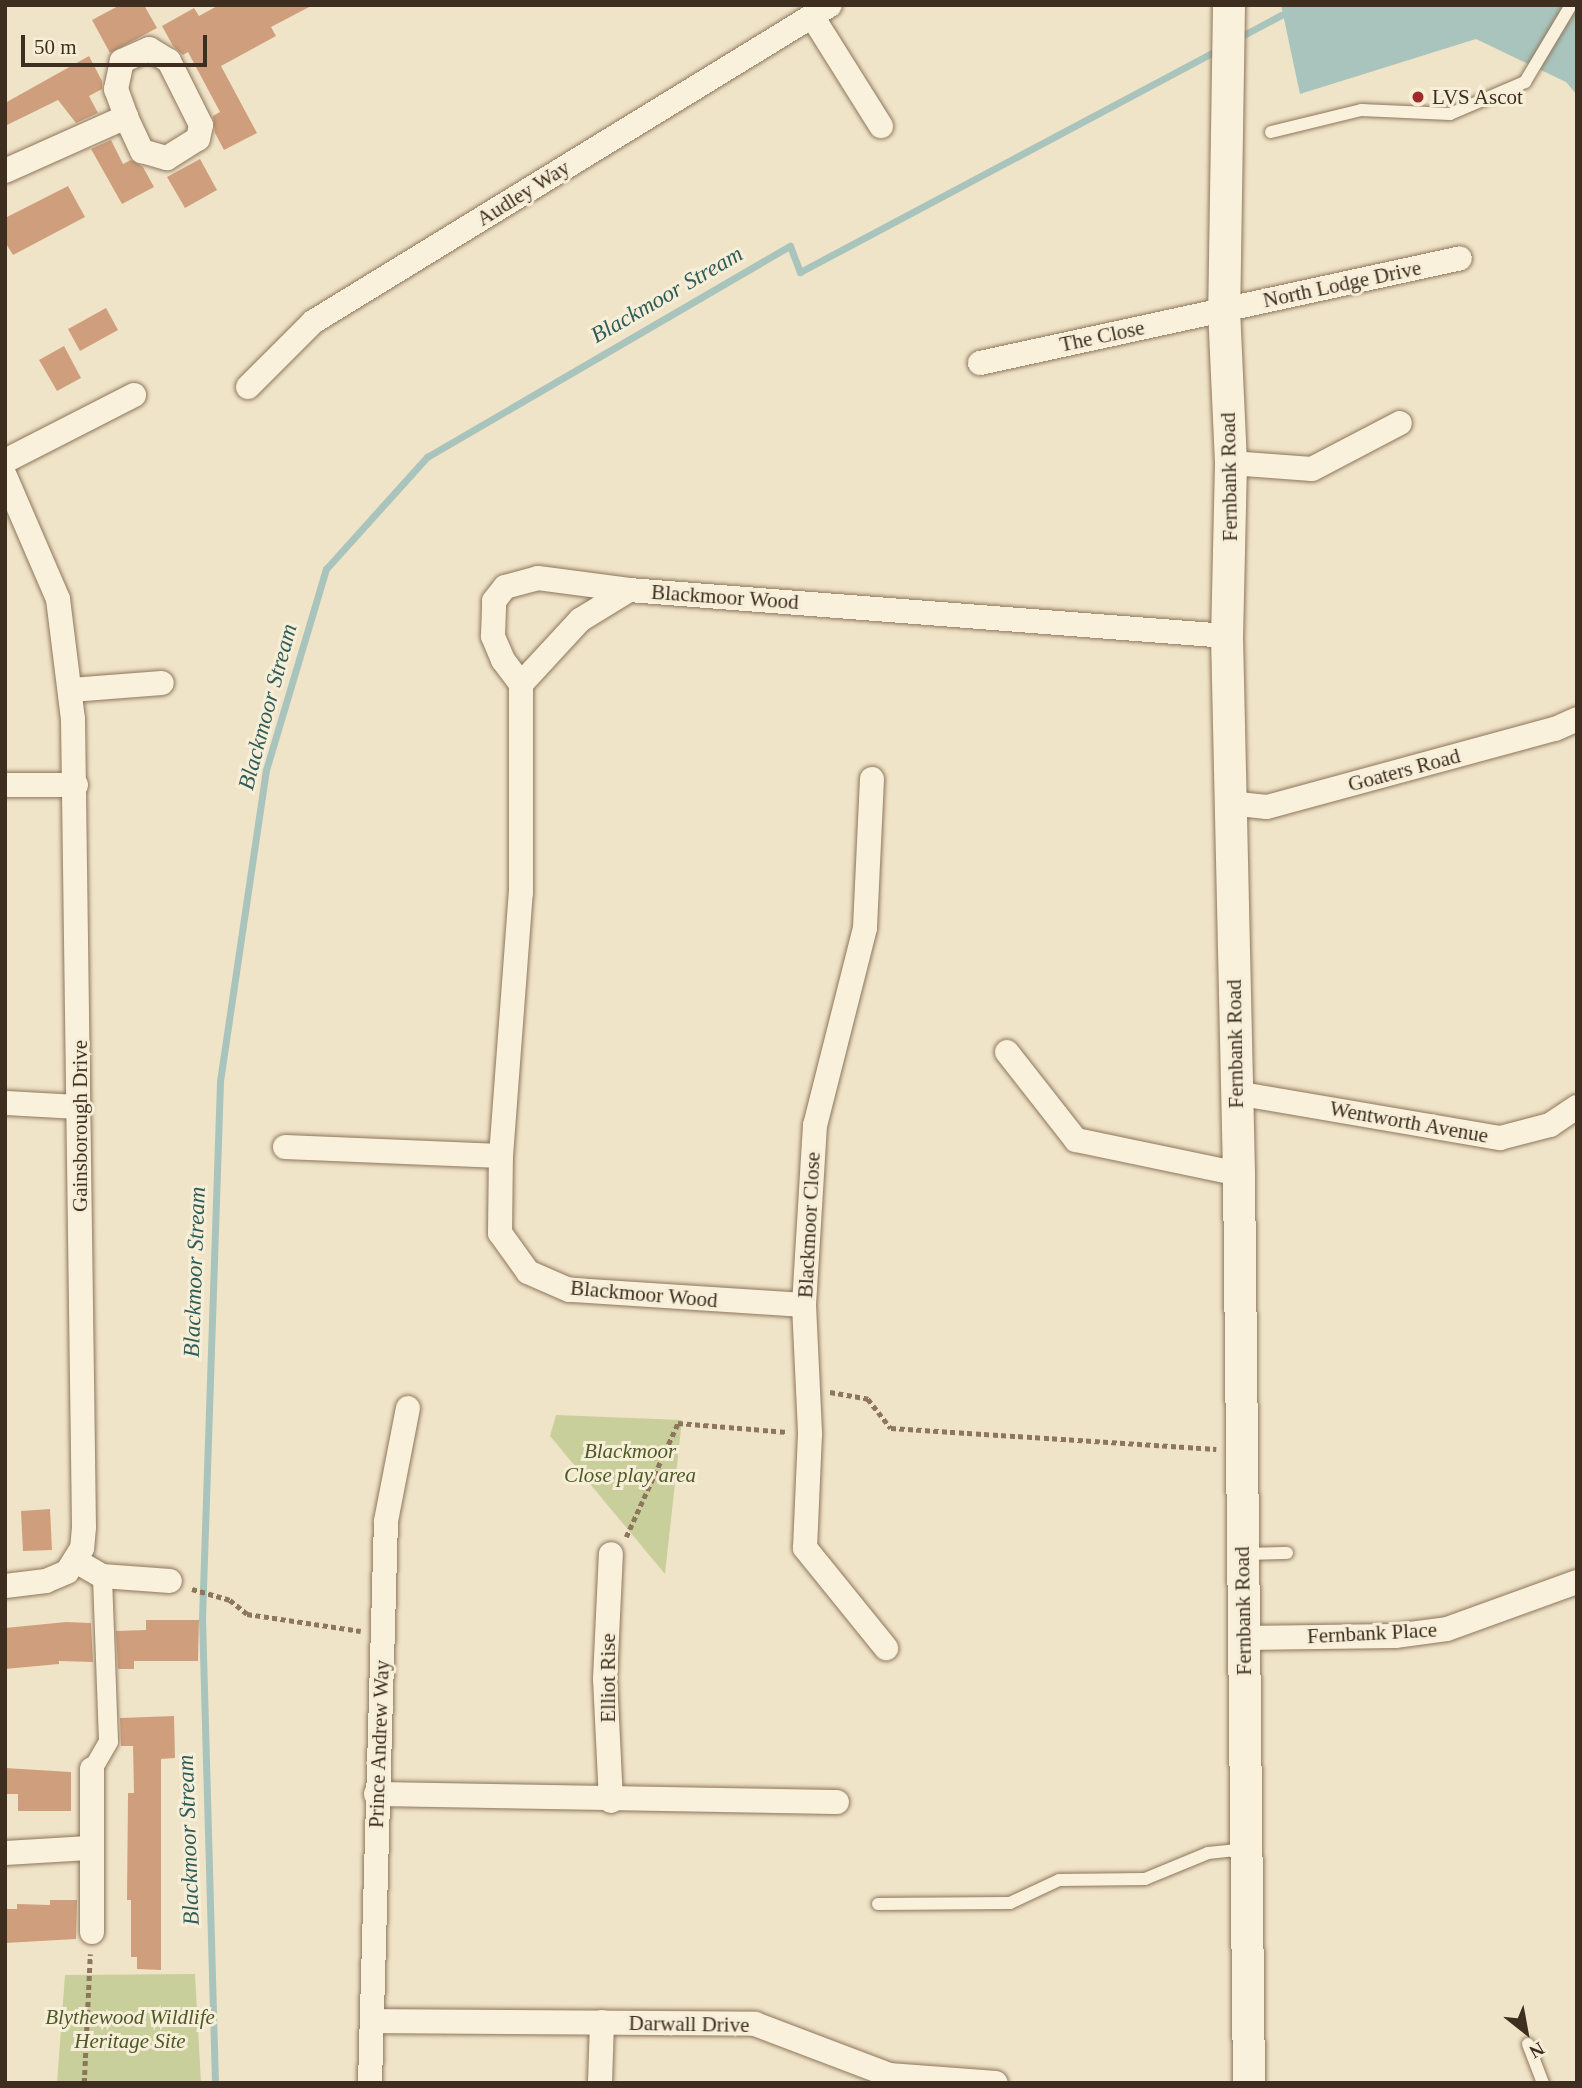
<!DOCTYPE html>
<style>
body{margin:0}
#map{position:relative;width:1582px;height:2088px;overflow:hidden;background:#f0e4c8;font-family:"Times New Roman",serif}
div>[style]{position:absolute}
.green>*{inset:0;background:#c9cf9b}
.water>*{inset:0;background:#a9c4bc}
.stream>*{height:7px;margin:-3.5px;padding:0 3.5px;transform-origin:3.5px;border-radius:3.5px;background:#a9c4bc}
.building>*{inset:0;background:#cf9f7d}
.path>*{height:4.5px;margin-top:-2.25px;transform-origin:0;background:repeating-linear-gradient(90deg,#8d765c 0 5px,transparent 0 8.5px)}
.roads{filter:drop-shadow(0 0 2px #8d765c) drop-shadow(0 0 2px #8d765c)}
.service>*{height:12px;margin:-6px;padding:0 6px;transform-origin:6px;border-radius:6px;background:#faf1dc}
.pedestrian>*{height:19px;margin:-9.5px;padding:0 9.5px;transform-origin:9.5px;border-radius:9.5px;background:#faf1dc}
.minor>*{height:24px;margin:-12px;padding:0 12px;transform-origin:12px;border-radius:12px;background:#faf1dc}
.tertiary>*{height:32px;margin:-16px;padding:0 16px;transform-origin:16px;border-radius:16px;background:#faf1dc}
.dots>*{width:19px;height:19px;translate:-50% -50%;box-sizing:border-box;border:4px solid #f7eed8;border-radius:50%}
span{translate:-50% -50%;white-space:nowrap;text-align:center;line-height:1.15;-webkit-text-stroke:6px #f7eed8;paint-order:stroke}
.poi-label{font-size:21px;color:#3d2e20}
.left{translate:0 -50%;text-align:left}
.street-label{font-size:21px;color:#3d2e20}
.park-label{font-size:21px;color:#4d5a26;font-style:italic}
.water-label{font-size:23px;color:#2f5d5a;font-style:italic}
.frame{position:absolute;inset:0;border:7px solid #3d2e20;pointer-events:none}
.north{position:absolute;left:1491px;top:1997px;width:70px;height:70px;-webkit-text-stroke:5px #f7eed8;paint-order:stroke;rotate:149deg;font-size:19px;font-weight:700;line-height:28px;text-align:center;color:#3d2e20}
.north::after{content:'';display:block;margin:auto;width:24px;height:32px;background:#3d2e20;clip-path:polygon(50% 0,100% 100%,50% 72%,0 100%)}
.scale{position:absolute;left:21px;top:35px;width:186px;height:32px;box-sizing:border-box;border:4px solid #3d2e20;border-top:0;padding-left:9px;font-size:21px;line-height:24px;white-space:nowrap;color:#3d2e20;-webkit-text-stroke:5px #f7eed8;paint-order:stroke}
</style>
<div id="map">
<div class="green">
<div style="clip-path:polygon(556px 1415px,682px 1420px,665px 1574px,550px 1436px)"></div>
<div style="clip-path:polygon(195px 1974px,201px 2083px,57px 2083px,65px 1975px)"></div>
</div>
<div class="water">
<div style="clip-path:polygon(1281px 5px,1577px 5px,1577px 95px,1566px 82px,1476px 39px,1300px 94px)"></div>
</div>
<div class="stream">
<div style="left:1238px;top:38px;width:49px;rotate:-28.1deg"></div>
<div style="left:215px;top:2083px;width:464px;rotate:-91.6deg"></div>
<div style="left:202px;top:1619px;width:538px;rotate:-88.08deg"></div>
<div style="left:220px;top:1081px;width:314px;rotate:-81.6deg"></div>
<div style="left:266px;top:770px;width:210px;rotate:-73.4deg"></div>
<div style="left:326px;top:569px;width:151px;rotate:-48deg"></div>
<div style="left:427px;top:457px;width:420px;rotate:-30.2deg"></div>
<div style="left:790px;top:246px;width:28px;rotate:69deg"></div>
<div style="left:800px;top:272px;width:475px;rotate:-28deg"></div>
</div>
<div class="building">
<div style="clip-path:polygon(120px 5px,144px 5px,157px 28px,110px 53px,92px 20px)"></div>
<div style="clip-path:polygon(219px 5px,313px 5px,271px 27px,276px 36px,221px 66px,257px 133px,224px 150px,215px 133px,213px 116px,220px 112px,188px 52px,183px 55px,173px 46px,162px 26px,194px 8px,199px 16px)"></div>
<div style="clip-path:polygon(89px 56px,102px 81px,102px 89px,89px 96px,98px 113px,76px 123px,58px 100px,5px 126px,5px 103px)"></div>
<div style="clip-path:polygon(111px 140px,123px 164px,131px 160px,143px 167px,154px 187px,122px 204px,91px 149px)"></div>
<div style="clip-path:polygon(200px 159px,217px 190px,185px 208px,167px 177px)"></div>
<div style="clip-path:polygon(68px 186px,85px 217px,13px 255px,5px 242px,5px 218px)"></div>
<div style="clip-path:polygon(106px 308px,118px 330px,80px 351px,68px 329px)"></div>
<div style="clip-path:polygon(64px 346px,81px 378px,57px 391px,39px 360px)"></div>
<div style="clip-path:polygon(50px 1509px,52px 1550px,23px 1551px,21px 1511px)"></div>
<div style="clip-path:polygon(146px 1620px,199px 1620px,198px 1661px,134px 1661px,134px 1669px,118px 1669px,116px 1631px,146px 1630px)"></div>
<div style="clip-path:polygon(66px 1622px,91px 1623px,93px 1662px,59px 1661px,59px 1664px,5px 1669px,5px 1628px)"></div>
<div style="clip-path:polygon(174px 1716px,175px 1758px,161px 1759px,161px 1970px,137px 1969px,137px 1957px,131px 1957px,131px 1900px,127px 1900px,128px 1793px,134px 1793px,133px 1746px,121px 1746px,120px 1718px)"></div>
<div style="clip-path:polygon(5px 1768px,71px 1772px,71px 1811px,18px 1811px,18px 1794px,5px 1794px)"></div>
<div style="clip-path:polygon(50px 1900px,77px 1900px,76px 1939px,5px 1943px,5px 1909px,17px 1909px,17px 1904px,50px 1905px)"></div>
</div>
<div class="path">
<div style="left:830px;top:1392px;width:39px;rotate:10deg"></div>
<div style="left:868px;top:1399px;width:37px;rotate:52deg"></div>
<div style="left:891px;top:1428px;width:326px;rotate:3.7deg"></div>
<div style="left:626px;top:1537px;width:125px;rotate:-65.5deg"></div>
<div style="left:678px;top:1423px;width:110px;rotate:4.7deg"></div>
<div style="left:192px;top:1589px;width:40px;rotate:16deg"></div>
<div style="left:230px;top:1600px;width:22px;rotate:39deg"></div>
<div style="left:247px;top:1614px;width:115px;rotate:8.5deg"></div>
<div style="left:84px;top:2083px;width:129px;rotate:-87.3deg"></div>
</div>
<div class="roads">
<div class="service">
<div style="left:1271px;top:132px;width:93px;rotate:-13.7deg"></div>
<div style="left:1361px;top:110px;width:89px;rotate:2.6deg"></div>
<div style="left:1450px;top:114px;width:82px;rotate:-23.1deg"></div>
<div style="left:1525px;top:82px;width:90px;rotate:-59.1deg"></div>
<div style="left:1242px;top:1554px;width:45px;rotate:-1.3deg"></div>
<div style="left:878px;top:1904px;width:132px;rotate:-0.4deg"></div>
<div style="left:1010px;top:1903px;width:54px;rotate:-25.1deg"></div>
<div style="left:1059px;top:1880px;width:86px;rotate:-0.7deg"></div>
<div style="left:1145px;top:1879px;width:68px;rotate:-22.4deg"></div>
<div style="left:1208px;top:1853px;width:37px;rotate:-6deg"></div>
<div style="left:1528px;top:2044px;width:42px;rotate:69deg"></div>
</div>
<div class="pedestrian">
<div style="left:92px;top:1769px;width:32px;rotate:-60deg"></div>
<div style="left:108px;top:1741px;width:165px;rotate:-92.1deg"></div>
</div>
<div class="minor">
<div style="left:812px;top:16px;width:130px;rotate:57.9deg"></div>
<div style="left:5px;top:171px;width:133px;rotate:-24.1deg"></div>
<div style="left:126px;top:117px;width:38px;rotate:65deg"></div>
<div style="left:142px;top:151px;width:26px;rotate:16deg"></div>
<div style="left:167px;top:158px;width:36px;rotate:-32deg"></div>
<div style="left:198px;top:139px;width:14px;rotate:-78deg"></div>
<div style="left:201px;top:125px;width:72px;rotate:-116.6deg"></div>
<div style="left:169px;top:61px;width:23px;rotate:-149deg"></div>
<div style="left:149px;top:49px;width:30px;rotate:156deg"></div>
<div style="left:122px;top:61px;width:29px;rotate:102deg"></div>
<div style="left:116px;top:89px;width:30px;rotate:70deg"></div>
<div style="left:980px;top:363px;width:491px;rotate:-12.3deg"></div>
<div style="left:248px;top:387px;width:92px;rotate:-45deg"></div>
<div style="left:313px;top:322px;width:606px;rotate:-31.51deg"></div>
<div style="left:5px;top:461px;width:145px;rotate:-27.1deg"></div>
<div style="left:1231px;top:463px;width:81px;rotate:4.2deg"></div>
<div style="left:1312px;top:469px;width:99px;rotate:-27.6deg"></div>
<div style="left:5px;top:476px;width:134px;rotate:66.7deg"></div>
<div style="left:58px;top:599px;width:121px;rotate:82.9deg"></div>
<div style="left:73px;top:719px;width:808px;rotate:89.22deg"></div>
<div style="left:84px;top:1527px;width:21px;rotate:95deg"></div>
<div style="left:82px;top:1548px;width:28px;rotate:122deg"></div>
<div style="left:67px;top:1572px;width:23px;rotate:157deg"></div>
<div style="left:46px;top:1581px;width:41px;rotate:173deg"></div>
<div style="left:521px;top:684px;width:30px;rotate:-127deg"></div>
<div style="left:503px;top:660px;width:26px;rotate:-113deg"></div>
<div style="left:493px;top:636px;width:35px;rotate:-88deg"></div>
<div style="left:494px;top:601px;width:18px;rotate:-52deg"></div>
<div style="left:505px;top:587px;width:34px;rotate:-15deg"></div>
<div style="left:538px;top:578px;width:92px;rotate:7.5deg"></div>
<div style="left:71px;top:690px;width:91px;rotate:-4.4deg"></div>
<div style="left:872px;top:779px;width:149px;rotate:92.7deg"></div>
<div style="left:865px;top:928px;width:203px;rotate:104.2deg"></div>
<div style="left:815px;top:1125px;width:180px;rotate:93.5deg"></div>
<div style="left:804px;top:1305px;width:129px;rotate:87.3deg"></div>
<div style="left:810px;top:1434px;width:114px;rotate:92.5deg"></div>
<div style="left:805px;top:1548px;width:129px;rotate:51deg"></div>
<div style="left:5px;top:785px;width:71px"></div>
<div style="left:1229px;top:803px;width:38px;rotate:6deg"></div>
<div style="left:1267px;top:807px;width:298px;rotate:-15.2deg"></div>
<div style="left:1555px;top:729px;width:24px;rotate:-24deg"></div>
<div style="left:1007px;top:1052px;width:112px;rotate:51.9deg"></div>
<div style="left:1076px;top:1140px;width:167px;rotate:11.8deg"></div>
<div style="left:1236px;top:1093px;width:268px;rotate:9.7deg"></div>
<div style="left:1500px;top:1138px;width:52px;rotate:-14.6deg"></div>
<div style="left:1550px;top:1125px;width:32px;rotate:-34deg"></div>
<div style="left:5px;top:1103px;width:74px;rotate:3.1deg"></div>
<div style="left:285px;top:1147px;width:216px;rotate:2.4deg"></div>
<div style="left:804px;top:1305px;width:235px;rotate:-176.3deg"></div>
<div style="left:569px;top:1290px;width:45px;rotate:-156.3deg"></div>
<div style="left:528px;top:1272px;width:48px;rotate:-125.7deg"></div>
<div style="left:500px;top:1233px;width:77px;rotate:-89.3deg"></div>
<div style="left:501px;top:1156px;width:264px;rotate:-85.7deg"></div>
<div style="left:521px;top:893px;width:209px;rotate:-90deg"></div>
<div style="left:521px;top:684px;width:87px;rotate:-47.3deg"></div>
<div style="left:580px;top:620px;width:57px;rotate:-31.5deg"></div>
<div style="left:629px;top:590px;width:600px;rotate:4.4deg"></div>
<div style="left:76px;top:1561px;width:30px;rotate:30deg"></div>
<div style="left:102px;top:1576px;width:68px;rotate:4.2deg"></div>
<div style="left:1243px;top:1638px;width:152px;rotate:-0.8deg"></div>
<div style="left:1395px;top:1636px;width:52px;rotate:-7.7deg"></div>
<div style="left:1447px;top:1629px;width:138px;rotate:-19.9deg"></div>
<div style="left:92px;top:1769px;width:163px;rotate:90deg"></div>
<div style="left:376px;top:1794px;width:461px;rotate:1deg"></div>
<div style="left:611px;top:1801px;width:122px;rotate:-92.8deg"></div>
<div style="left:605px;top:1679px;width:125px;rotate:-87.3deg"></div>
<div style="left:5px;top:1853px;width:84px;rotate:-3.4deg"></div>
<div style="left:372px;top:2021px;width:383px;rotate:0.4deg"></div>
<div style="left:755px;top:2024px;width:143px;rotate:20.8deg"></div>
<div style="left:889px;top:2075px;width:107px;rotate:4.3deg"></div>
<div style="left:370px;top:2083px;width:562px;rotate:-88.37deg"></div>
<div style="left:386px;top:1521px;width:115px;rotate:-79deg"></div>
<div style="left:600px;top:2083px;width:61px;rotate:-88.1deg"></div>
</div>
<div class="tertiary">
<div style="left:1229px;top:5px;width:304px;rotate:90.9deg"></div>
<div style="left:1224px;top:309px;width:154px;rotate:87.4deg"></div>
<div style="left:1231px;top:463px;width:173px;rotate:91.3deg"></div>
<div style="left:1227px;top:636px;width:538px;rotate:88.72deg"></div>
<div style="left:1239px;top:1174px;width:909px;rotate:89.37deg"></div>
</div>
</div>
<div class="dots">
<div style="left:1418px;top:97px;background:#9e2a2b"></div>
</div>
<div class="poi-label">
<span class="left" style="left:1432px;top:97px">LVS Ascot</span>
</div>
<div class="street-label">
<span style="left:523px;top:193px;rotate:-32deg">Audley Way</span>
<span style="left:1342px;top:284px;rotate:-12deg">North Lodge Drive</span>
<span style="left:1102px;top:336px;rotate:-12deg">The Close</span>
<span style="left:1229px;top:477px;rotate:-91deg">Fernbank Road</span>
<span style="left:725px;top:597px;rotate:4deg">Blackmoor Wood</span>
<span style="left:1404px;top:770px;rotate:-15deg">Goaters Road</span>
<span style="left:1235px;top:1044px;rotate:-91deg">Fernbank Road</span>
<span style="left:1409px;top:1122px;rotate:10deg">Wentworth Avenue</span>
<span style="left:80px;top:1126px;rotate:-90deg">Gainsborough Drive</span>
<span style="left:809px;top:1225px;rotate:-87deg">Blackmoor Close</span>
<span style="left:644px;top:1294px;rotate:5deg">Blackmoor Wood</span>
<span style="left:1243px;top:1611px;rotate:-91deg">Fernbank Road</span>
<span style="left:1372px;top:1633px;rotate:-3deg">Fernbank Place</span>
<span style="left:608px;top:1678px;rotate:-90deg">Elliot Rise</span>
<span style="left:379px;top:1744px;rotate:-88deg">Prince Andrew Way</span>
<span style="left:689px;top:2024px;rotate:1deg">Darwall Drive</span>
</div>
<div class="park-label">
<span style="left:630px;top:1463px">Blackmoor<br>Close play area</span>
<span style="left:130px;top:2029px">Blythewood Wildlife<br>Heritage Site</span>
</div>
<div class="water-label">
<span style="left:667px;top:295px;rotate:-30deg">Blackmoor Stream</span>
<span style="left:268px;top:707px;rotate:-75deg">Blackmoor Stream</span>
<span style="left:195px;top:1272px;rotate:-88deg">Blackmoor Stream</span>
<span style="left:189px;top:1840px;rotate:-92deg">Blackmoor Stream</span>
</div>
<div class="frame"></div>
<div class="north">N</div>
<div class="scale">50 m</div>
</div>
